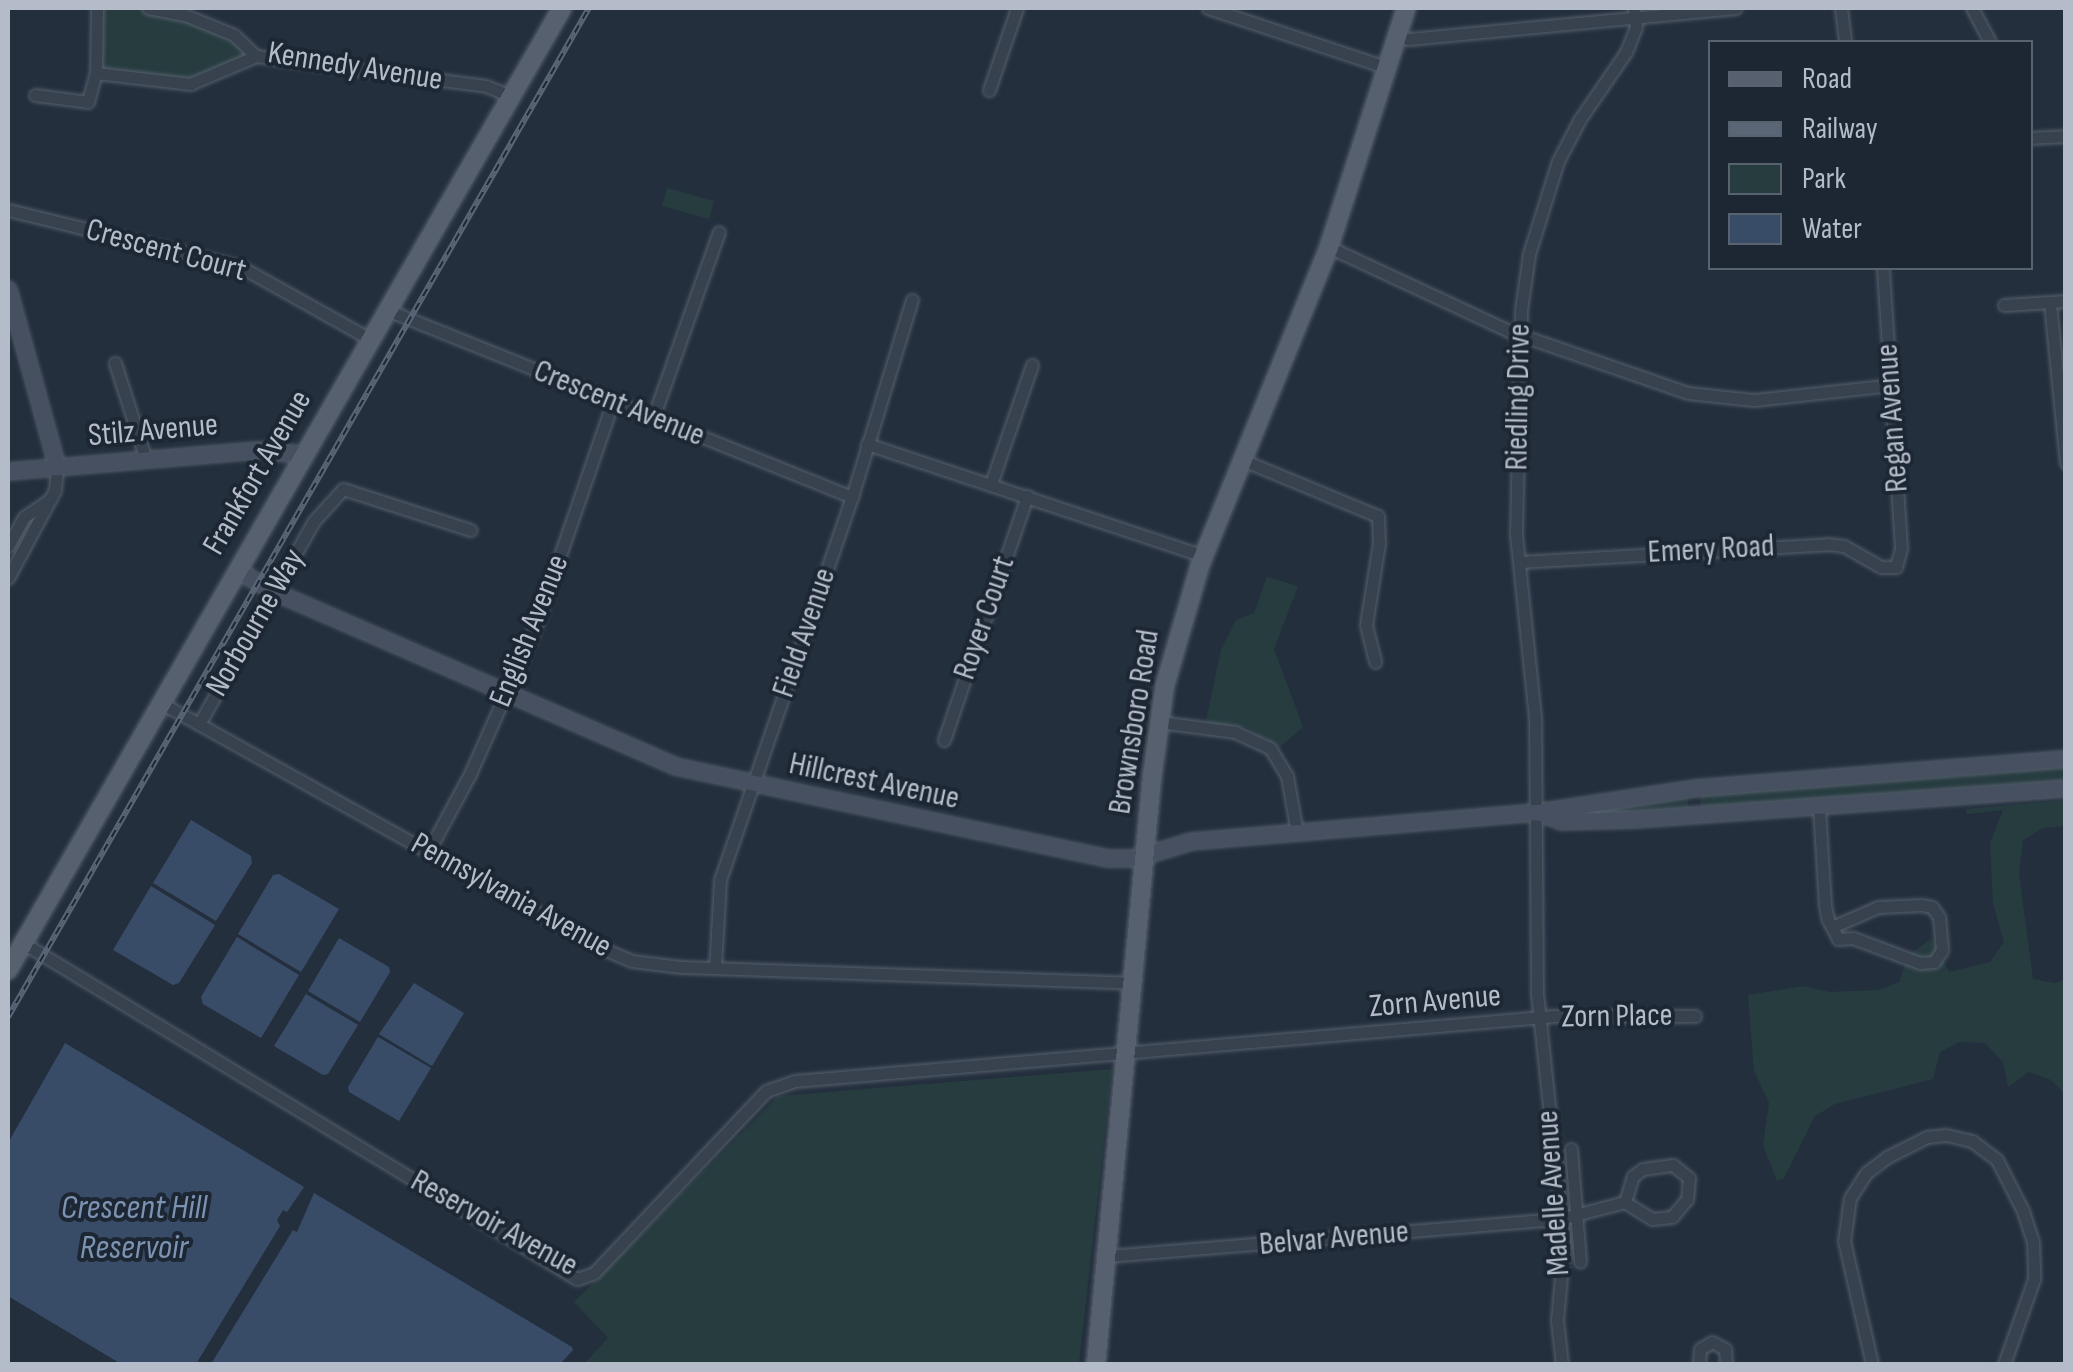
<!DOCTYPE html>
<style>
body{margin:0}
#map{position:relative;width:2073px;height:1372px;overflow:hidden;background:#242f3e;font-family:"Sofia Sans Condensed",sans-serif}
div>[style]{position:absolute}
.green>*{inset:0;background:#263c3f}
.water>*{inset:0;background:#394c67}
.roads{filter:drop-shadow(0 0 2px #565f6c) drop-shadow(0 0 2px #565f6c)}
.street>*{height:11px;margin:-5.5px;padding:0 5.5px;transform-origin:5.5px;border-radius:5.5px;background:#38414e}
.secondary>*{height:15px;margin:-7.5px;padding:0 7.5px;transform-origin:7.5px;border-radius:7.5px;background:#465061}
.primary>*{height:18px;margin:-9px;padding:0 9px;transform-origin:9px;border-radius:9px;background:#56606e}
.rail>*{height:6px;margin-top:-3px;transform-origin:0;background:repeating-linear-gradient(90deg,#1d2633 0 8px,#5a6575 0 16px);box-sizing:border-box;border-block:2px solid #5a6575}
span{translate:-50% -50%;white-space:nowrap;text-align:center;line-height:1.15;-webkit-text-stroke:8px #1d2633;paint-order:stroke}
.street-label{font-size:32px;color:#b4bcc9}
.water-label{font-size:35px;color:#7c92b1;font-style:italic}
.frame{position:absolute;inset:0;border:10px solid #b4bcc9;pointer-events:none}
.legend{position:absolute;left:1708px;top:40px;width:325px;height:230px;box-sizing:border-box;background:#1d2633;border:2px solid #59626f;margin:0;padding:12px 18px;list-style:none;font-size:30px;color:#b4bcc9}
.legend li{display:flex;align-items:center;gap:20px;height:50px}
.legend b{width:50px;border:2px solid #59626f}
</style>
<div id="map">
<div class="green">
<div style="clip-path:polygon(98px 8px,144px 8px,226px 31px,253px 52px,183px 84px,96px 73px)"></div>
<div style="clip-path:polygon(667px 188px,714px 201px,709px 219px,662px 206px)"></div>
<div style="clip-path:polygon(1267px 577px,1298px 586px,1274px 649px,1303px 727px,1279px 748px,1246px 727px,1205px 725px,1221px 650px,1236px 620px,1254px 613px)"></div>
<div style="clip-path:polygon(2065px 763px,2065px 783px,1701px 807px,1700px 800px,1703px 793px)"></div>
<div style="clip-path:polygon(1688px 796px,1688px 809px,1562px 816px,1558px 812px)"></div>
<div style="clip-path:polygon(2065px 800px,2065px 826px,2043px 828px,2023px 840px,2019px 873px,2033px 979px,2055px 983px,2065px 980px,2065px 1094px,2051px 1080px,2029px 1072px,2008px 1087px,2003px 1062px,1985px 1043px,1959px 1042px,1940px 1052px,1933px 1079px,1835px 1104px,1815px 1116px,1784px 1178px,1777px 1181px,1763px 1145px,1769px 1103px,1754px 1071px,1748px 995px,1803px 986px,1829px 992px,1879px 990px,1899px 982px,1908px 956px,1932px 938px,1949px 972px,1990px 962px,2004px 942px,1993px 903px,1990px 843px,2003px 810px,1967px 814px,1966px 809px)"></div>
<div style="clip-path:polygon(1112px 1069px,1079px 1364px,584px 1364px,608px 1338px,574px 1302px,778px 1096px)"></div>
</div>
<div class="water">
<div style="clip-path:polygon(191px 820px,251px 856px,252px 863px,216px 921px,153px 883px)"></div>
<div style="clip-path:polygon(279px 874px,339px 909px,301px 972px,238px 934px,273px 875px)"></div>
<div style="clip-path:polygon(151px 886px,215px 925px,179px 983px,173px 985px,113px 950px)"></div>
<div style="clip-path:polygon(237px 937px,299px 975px,261px 1038px,203px 1004px,201px 997px)"></div>
<div style="clip-path:polygon(339px 938px,389px 967px,390px 972px,360px 1022px,308px 991px)"></div>
<div style="clip-path:polygon(414px 983px,464px 1013px,432px 1066px,379px 1034px)"></div>
<div style="clip-path:polygon(306px 994px,358px 1025px,328px 1074px,323px 1075px,274px 1046px)"></div>
<div style="clip-path:polygon(378px 1037px,431px 1068px,399px 1121px,349px 1092px,348px 1087px)"></div>
<div style="clip-path:polygon(65px 1043px,304px 1187px,287px 1212px,283px 1210px,277px 1220px,280px 1226px,196px 1364px,121px 1364px,8px 1296px,8px 1143px)"></div>
<div style="clip-path:polygon(314px 1193px,572px 1347px,573px 1350px,560px 1364px,211px 1364px,293px 1230px,297px 1232px)"></div>
</div>
<div class="roads">
<div class="street">
<div style="left:148px;top:8px;width:38px;rotate:11deg"></div>
<div style="left:185px;top:15px;width:53px;rotate:22.2deg"></div>
<div style="left:234px;top:35px;width:30px;rotate:44deg"></div>
<div style="left:256px;top:56px;width:232px;rotate:7.4deg"></div>
<div style="left:486px;top:86px;width:27px;rotate:22deg"></div>
<div style="left:1208px;top:8px;width:190px;rotate:18.4deg"></div>
<div style="left:1841px;top:8px;width:34px;rotate:83deg"></div>
<div style="left:1972px;top:8px;width:38px;rotate:62deg"></div>
<div style="left:1398px;top:37px;width:11px;rotate:10deg"></div>
<div style="left:1409px;top:39px;width:328px;rotate:-5.4deg"></div>
<div style="left:96px;top:73px;width:95px;rotate:6.7deg"></div>
<div style="left:190px;top:84px;width:72px;rotate:-23deg"></div>
<div style="left:989px;top:90px;width:87px;rotate:-71.1deg"></div>
<div style="left:35px;top:95px;width:53px;rotate:7.5deg"></div>
<div style="left:88px;top:102px;width:30px;rotate:-75deg"></div>
<div style="left:96px;top:73px;width:65px;rotate:-89.1deg"></div>
<div style="left:2030px;top:138px;width:36px;rotate:-3deg"></div>
<div style="left:8px;top:210px;width:240px;rotate:13.7deg"></div>
<div style="left:241px;top:267px;width:148px;rotate:29.2deg"></div>
<div style="left:1329px;top:247px;width:199px;rotate:25deg"></div>
<div style="left:1509px;top:331px;width:189px;rotate:19.1deg"></div>
<div style="left:1688px;top:393px;width:66px;rotate:6.1deg"></div>
<div style="left:1754px;top:400px;width:138px;rotate:-6.2deg"></div>
<div style="left:2050px;top:303px;width:161px;rotate:84.3deg"></div>
<div style="left:2004px;top:305px;width:62px;rotate:-3.7deg"></div>
<div style="left:387px;top:310px;width:501px;rotate:21.91deg"></div>
<div style="left:115px;top:363px;width:102px;rotate:72.3deg"></div>
<div style="left:653px;top:418px;width:197px;rotate:-70.5deg"></div>
<div style="left:867px;top:444px;width:355px;rotate:18.4deg"></div>
<div style="left:1245px;top:461px;width:144px;rotate:22.5deg"></div>
<div style="left:1378px;top:516px;width:27px;rotate:88deg"></div>
<div style="left:1379px;top:543px;width:83px;rotate:99deg"></div>
<div style="left:1366px;top:625px;width:38px;rotate:76deg"></div>
<div style="left:991px;top:484px;width:126px;rotate:-71deg"></div>
<div style="left:8px;top:546px;width:33px;rotate:-61deg"></div>
<div style="left:24px;top:517px;width:32px;rotate:-34deg"></div>
<div style="left:1519px;top:562px;width:310px;rotate:-3.3deg"></div>
<div style="left:1828px;top:544px;width:16px;rotate:7deg"></div>
<div style="left:1844px;top:546px;width:43px;rotate:29.6deg"></div>
<div style="left:1881px;top:567px;width:15px"></div>
<div style="left:1896px;top:567px;width:20px;rotate:-75deg"></div>
<div style="left:1901px;top:548px;width:281px;rotate:-93.7deg"></div>
<div style="left:8px;top:578px;width:100px;rotate:-61.9deg"></div>
<div style="left:55px;top:490px;width:23px;rotate:-85deg"></div>
<div style="left:161px;top:703px;width:501px;rotate:29.12deg"></div>
<div style="left:599px;top:947px;width:36px;rotate:23deg"></div>
<div style="left:632px;top:961px;width:49px;rotate:7deg"></div>
<div style="left:681px;top:967px;width:453px;rotate:2deg"></div>
<div style="left:1159px;top:722px;width:77px;rotate:7.5deg"></div>
<div style="left:1235px;top:732px;width:38px;rotate:25deg"></div>
<div style="left:1270px;top:748px;width:33px;rotate:59deg"></div>
<div style="left:1287px;top:776px;width:58px;rotate:80deg"></div>
<div style="left:199px;top:724px;width:233px;rotate:-60.5deg"></div>
<div style="left:314px;top:521px;width:43px;rotate:-47.8deg"></div>
<div style="left:343px;top:489px;width:134px;rotate:17.8deg"></div>
<div style="left:944px;top:740px;width:258px;rotate:-71.2deg"></div>
<div style="left:1819px;top:807px;width:98px;rotate:86.5deg"></div>
<div style="left:1825px;top:905px;width:15px;rotate:79deg"></div>
<div style="left:1828px;top:920px;width:8px;rotate:60deg"></div>
<div style="left:1832px;top:927px;width:13px;rotate:63deg"></div>
<div style="left:1838px;top:939px;width:15px;rotate:-4deg"></div>
<div style="left:1853px;top:938px;width:72px;rotate:20.5deg"></div>
<div style="left:1920px;top:963px;width:14px;rotate:-4deg"></div>
<div style="left:1934px;top:962px;width:14px;rotate:-56deg"></div>
<div style="left:1942px;top:950px;width:33px;rotate:-95deg"></div>
<div style="left:1939px;top:917px;width:12px;rotate:-125deg"></div>
<div style="left:1932px;top:907px;width:10px;rotate:-169deg"></div>
<div style="left:1922px;top:905px;width:44px;rotate:177.4deg"></div>
<div style="left:1878px;top:907px;width:50px;rotate:156.5deg"></div>
<div style="left:428px;top:852px;width:89px;rotate:-61.7deg"></div>
<div style="left:470px;top:774px;width:163px;rotate:-66.1deg"></div>
<div style="left:536px;top:625px;width:236px;rotate:-71deg"></div>
<div style="left:23px;top:943px;width:648px;rotate:31.24deg"></div>
<div style="left:577px;top:1279px;width:18px;rotate:-19deg"></div>
<div style="left:594px;top:1273px;width:250px;rotate:-46.6deg"></div>
<div style="left:766px;top:1091px;width:31px;rotate:-19deg"></div>
<div style="left:795px;top:1081px;width:762px;rotate:-4.89deg"></div>
<div style="left:1554px;top:1016px;width:141px"></div>
<div style="left:715px;top:968px;width:88px;rotate:-86.7deg"></div>
<div style="left:720px;top:880px;width:405px;rotate:-71deg"></div>
<div style="left:852px;top:497px;width:206px;rotate:-73.1deg"></div>
<div style="left:1571px;top:1149px;width:113px;rotate:85.4deg"></div>
<div style="left:1107px;top:1256px;width:455px;rotate:-4.7deg"></div>
<div style="left:1560px;top:1219px;width:67px;rotate:-14.7deg"></div>
<div style="left:1625px;top:1202px;width:27px;rotate:-73deg"></div>
<div style="left:1633px;top:1176px;width:12px;rotate:-35deg"></div>
<div style="left:1643px;top:1169px;width:30px;rotate:-8deg"></div>
<div style="left:1673px;top:1165px;width:21px;rotate:39deg"></div>
<div style="left:1689px;top:1178px;width:21px;rotate:95deg"></div>
<div style="left:1687px;top:1199px;width:23px;rotate:130deg"></div>
<div style="left:1672px;top:1217px;width:20px;rotate:174deg"></div>
<div style="left:1652px;top:1219px;width:32px;rotate:-148deg"></div>
<div style="left:1562px;top:1364px;width:44px;rotate:-96.5deg"></div>
<div style="left:1557px;top:1320px;width:74px;rotate:-84.6deg"></div>
<div style="left:1564px;top:1246px;width:253px;rotate:-96.1deg"></div>
<div style="left:1537px;top:994px;width:276px;rotate:-90.4deg"></div>
<div style="left:1535px;top:718px;width:185px;rotate:-95.9deg"></div>
<div style="left:1516px;top:534px;width:224px;rotate:-88.7deg"></div>
<div style="left:1521px;top:310px;width:57px;rotate:-81.9deg"></div>
<div style="left:1529px;top:254px;width:97px;rotate:-72.7deg"></div>
<div style="left:1558px;top:161px;width:47px;rotate:-62.4deg"></div>
<div style="left:1580px;top:119px;width:81px;rotate:-55.5deg"></div>
<div style="left:1626px;top:52px;width:27px;rotate:-68deg"></div>
<div style="left:1636px;top:27px;width:19px;rotate:-96deg"></div>
<div style="left:1699px;top:1364px;width:15px;rotate:-86deg"></div>
<div style="left:1700px;top:1349px;width:14px;rotate:-30deg"></div>
<div style="left:1712px;top:1342px;width:15px;rotate:28deg"></div>
<div style="left:1725px;top:1349px;width:15px;rotate:86deg"></div>
<div style="left:1872px;top:1364px;width:126px;rotate:-102.8deg"></div>
<div style="left:1844px;top:1241px;width:43px;rotate:-82.1deg"></div>
<div style="left:1850px;top:1198px;width:30px;rotate:-57deg"></div>
<div style="left:1866px;top:1173px;width:26px;rotate:-37deg"></div>
<div style="left:1887px;top:1157px;width:45px;rotate:-26.6deg"></div>
<div style="left:1927px;top:1137px;width:19px;rotate:-6deg"></div>
<div style="left:1946px;top:1135px;width:27px;rotate:13deg"></div>
<div style="left:1972px;top:1141px;width:31px;rotate:37deg"></div>
<div style="left:1997px;top:1160px;width:57px;rotate:63deg"></div>
<div style="left:2023px;top:1211px;width:32px;rotate:72deg"></div>
<div style="left:2033px;top:1241px;width:38px;rotate:88deg"></div>
<div style="left:2034px;top:1279px;width:90px;rotate:109.4deg"></div>
</div>
<div class="secondary">
<div style="left:8px;top:289px;width:185px;rotate:74.6deg"></div>
<div style="left:8px;top:471px;width:250px;rotate:-4.8deg"></div>
<div style="left:257px;top:450px;width:46px;rotate:5deg"></div>
<div style="left:237px;top:570px;width:42px;rotate:30.3deg"></div>
<div style="left:273px;top:591px;width:438px;rotate:23.5deg"></div>
<div style="left:675px;top:766px;width:444px;rotate:12deg"></div>
<div style="left:1109px;top:858px;width:26px"></div>
<div style="left:1135px;top:858px;width:59px;rotate:-16.9deg"></div>
<div style="left:1191px;top:841px;width:348px;rotate:-4.8deg"></div>
<div style="left:1538px;top:812px;width:159px;rotate:-8.7deg"></div>
<div style="left:1695px;top:788px;width:372px;rotate:-4.5deg"></div>
<div style="left:1538px;top:812px;width:25px;rotate:21deg"></div>
<div style="left:1561px;top:821px;width:73px;rotate:-1.6deg"></div>
<div style="left:1634px;top:819px;width:433px;rotate:-4.1deg"></div>
</div>
<div class="primary">
<div style="left:8px;top:970px;width:1110px;rotate:-60.06deg"></div>
<div style="left:1096px;top:1364px;width:590px;rotate:-84.55deg"></div>
<div style="left:1152px;top:777px;width:93px;rotate:-82deg"></div>
<div style="left:1165px;top:685px;width:125px;rotate:-73.7deg"></div>
<div style="left:1200px;top:565px;width:343px;rotate:-67.9deg"></div>
<div style="left:1329px;top:247px;width:251px;rotate:-72.1deg"></div>
</div>
</div>
<div class="rail">
<div style="left:8px;top:1017px;width:1164px;rotate:-60.07deg"></div>
</div>
<div class="street-label">
<span style="left:355px;top:67px;rotate:9deg">Kennedy Avenue</span>
<span style="left:166px;top:251px;rotate:15deg">Crescent Court</span>
<span style="left:1519px;top:397px;rotate:-89deg">Riedling Drive</span>
<span style="left:619px;top:404px;rotate:22deg">Crescent Avenue</span>
<span style="left:1893px;top:418px;rotate:-94deg">Regan Avenue</span>
<span style="left:153px;top:431px;rotate:-5deg">Stilz Avenue</span>
<span style="left:258px;top:473px;rotate:-60deg">Frankfort Avenue</span>
<span style="left:1711px;top:550px;rotate:-3deg">Emery Road</span>
<span style="left:985px;top:618px;rotate:-71deg">Royer Court</span>
<span style="left:256px;top:623px;rotate:-60deg">Norbourne Way</span>
<span style="left:530px;top:631px;rotate:-68deg">English Avenue</span>
<span style="left:805px;top:633px;rotate:-71deg">Field Avenue</span>
<span style="left:1135px;top:722px;rotate:-81deg">Brownsboro Road</span>
<span style="left:874px;top:782px;rotate:12deg">Hillcrest Avenue</span>
<span style="left:511px;top:896px;rotate:29deg">Pennsylvania Avenue</span>
<span style="left:1435px;top:1002px;rotate:-5deg">Zorn Avenue</span>
<span style="left:1617px;top:1017px;rotate:-1deg">Zorn Place</span>
<span style="left:1554px;top:1193px;rotate:-94deg">Madelle Avenue</span>
<span style="left:494px;top:1224px;rotate:29deg">Reservoir Avenue</span>
<span style="left:1334px;top:1239px;rotate:-5deg">Belvar Avenue</span>
</div>
<div class="water-label">
<span style="left:134px;top:1228px">Crescent Hill<br>Reservoir</span>
</div>
<div class="frame"></div>
<ul class="legend">
<li><b style="height:12px;background:#56606e"></b>Road</li>
<li><b style="height:12px;background:#5a6575"></b>Railway</li>
<li><b style="height:28px;background:#263c3f"></b>Park</li>
<li><b style="height:28px;background:#394c67"></b>Water</li>
</ul>
</div>
